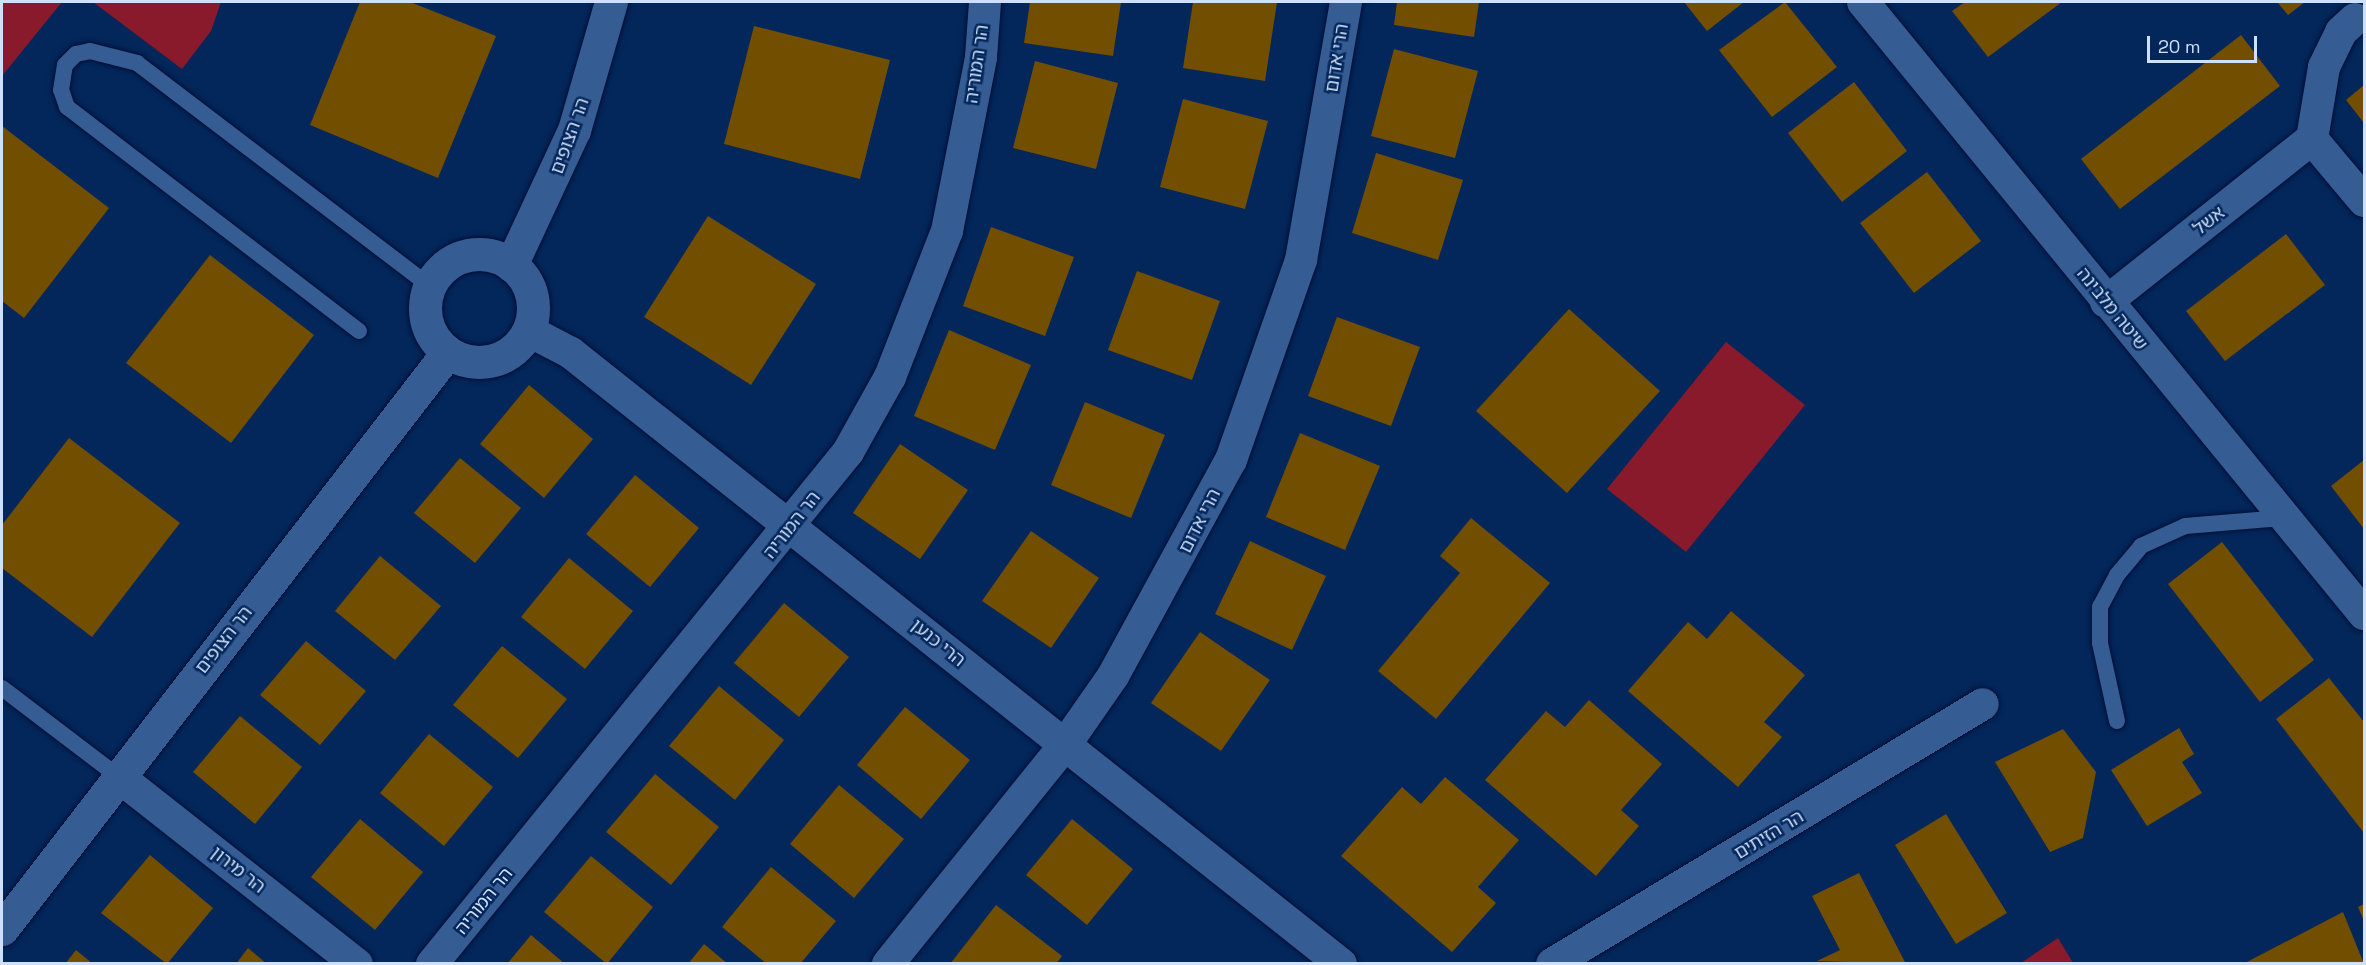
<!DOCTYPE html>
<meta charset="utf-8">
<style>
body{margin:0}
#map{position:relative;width:2366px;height:965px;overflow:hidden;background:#03275b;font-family:"Space Grotesk","Noto Sans Hebrew",sans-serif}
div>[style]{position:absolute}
.green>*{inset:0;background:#891a2b}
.building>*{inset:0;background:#724e01}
.roads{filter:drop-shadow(0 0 2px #000f36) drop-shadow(0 0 2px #000f36)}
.service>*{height:16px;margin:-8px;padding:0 8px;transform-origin:8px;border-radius:8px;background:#365c94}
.minor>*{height:32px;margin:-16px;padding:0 16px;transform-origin:16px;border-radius:16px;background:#365c94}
.tertiary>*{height:33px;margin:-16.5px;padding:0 16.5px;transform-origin:16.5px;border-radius:16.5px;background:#365c94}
.tertiary>.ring{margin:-16.5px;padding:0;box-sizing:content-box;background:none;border:33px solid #365c94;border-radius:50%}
span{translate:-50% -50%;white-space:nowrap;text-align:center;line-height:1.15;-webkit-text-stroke:5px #03275b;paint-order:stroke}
.street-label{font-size:18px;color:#cfe0fa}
.frame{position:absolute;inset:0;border:3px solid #cfe0fa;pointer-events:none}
.scale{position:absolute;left:2147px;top:36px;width:110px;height:27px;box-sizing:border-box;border:3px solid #cfe0fa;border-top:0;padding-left:8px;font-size:18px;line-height:21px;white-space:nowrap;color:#cfe0fa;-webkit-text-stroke:4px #03275b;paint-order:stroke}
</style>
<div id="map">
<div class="green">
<div style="clip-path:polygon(2px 2px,62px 2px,2px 76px)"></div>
<div style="clip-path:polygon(93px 2px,221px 2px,211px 31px,182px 69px)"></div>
<div style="clip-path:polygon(1726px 342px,1805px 405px,1686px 552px,1607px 489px)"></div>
<div style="clip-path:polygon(2058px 938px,2073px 963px,2021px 963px)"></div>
</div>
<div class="building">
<div style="clip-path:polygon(360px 2px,410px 2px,496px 36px,438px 178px,310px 125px)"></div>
<div style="clip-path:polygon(1030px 2px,1121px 2px,1113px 56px,1024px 43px)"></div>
<div style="clip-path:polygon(1193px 2px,1277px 2px,1265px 81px,1183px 68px)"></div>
<div style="clip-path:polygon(1397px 2px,1479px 2px,1474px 37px,1394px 25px)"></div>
<div style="clip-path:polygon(1684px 2px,1744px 2px,1707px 31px)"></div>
<div style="clip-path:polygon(1785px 2px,1837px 67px,1772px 117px,1719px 50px)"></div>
<div style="clip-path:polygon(1965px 2px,2062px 2px,1988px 57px,1952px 11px)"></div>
<div style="clip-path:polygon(2277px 2px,2305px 2px,2288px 15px)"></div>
<div style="clip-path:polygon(754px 26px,890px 60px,860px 179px,724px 144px)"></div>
<div style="clip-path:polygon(2241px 35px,2280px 86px,2120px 209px,2081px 159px)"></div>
<div style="clip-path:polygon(1394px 49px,1478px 71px,1455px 158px,1371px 136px)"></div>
<div style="clip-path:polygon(1035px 61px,1118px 83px,1096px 169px,1013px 148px)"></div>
<div style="clip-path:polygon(1854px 82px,1907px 151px,1842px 202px,1788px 133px)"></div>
<div style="clip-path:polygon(2364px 85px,2364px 123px,2346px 100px)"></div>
<div style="clip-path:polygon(1183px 99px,1268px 121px,1245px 209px,1160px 187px)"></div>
<div style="clip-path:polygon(2px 126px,109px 208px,24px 318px,2px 301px)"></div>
<div style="clip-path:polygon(1376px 153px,1463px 180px,1438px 260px,1352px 233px)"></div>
<div style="clip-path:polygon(1927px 172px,1981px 241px,1914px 293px,1860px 223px)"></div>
<div style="clip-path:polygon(708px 216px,816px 284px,751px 385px,644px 317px)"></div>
<div style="clip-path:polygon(991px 227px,1074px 257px,1045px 336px,963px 306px)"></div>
<div style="clip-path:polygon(2286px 234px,2325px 285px,2225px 361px,2186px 311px)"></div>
<div style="clip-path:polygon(210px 255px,314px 335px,231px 443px,126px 363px)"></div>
<div style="clip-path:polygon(1137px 271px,1220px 301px,1192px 380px,1108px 350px)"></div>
<div style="clip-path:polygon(1569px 309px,1660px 391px,1567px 493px,1476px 411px)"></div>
<div style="clip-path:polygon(1337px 317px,1420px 347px,1391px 426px,1308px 396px)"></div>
<div style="clip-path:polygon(949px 330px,1031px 365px,995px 450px,914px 416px)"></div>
<div style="clip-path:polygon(529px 385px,593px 439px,544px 498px,480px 444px)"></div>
<div style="clip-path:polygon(1085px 402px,1165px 435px,1131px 518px,1051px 485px)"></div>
<div style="clip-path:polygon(1300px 433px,1380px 466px,1345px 550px,1266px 517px)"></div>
<div style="clip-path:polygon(69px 438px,180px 523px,92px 637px,2px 568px,2px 525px)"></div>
<div style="clip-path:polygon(900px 444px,968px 490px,920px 559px,853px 513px)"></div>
<div style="clip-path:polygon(460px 458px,521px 508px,475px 563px,414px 513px)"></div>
<div style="clip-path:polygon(2364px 460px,2364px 529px,2331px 486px)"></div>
<div style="clip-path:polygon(635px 475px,699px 528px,650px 587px,586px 534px)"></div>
<div style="clip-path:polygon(1471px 518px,1550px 583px,1436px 719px,1378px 671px,1460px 573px,1440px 556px)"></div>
<div style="clip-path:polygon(1031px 531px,1099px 578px,1051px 648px,982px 601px)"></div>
<div style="clip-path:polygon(1250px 541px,1326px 576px,1292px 650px,1215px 614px)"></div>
<div style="clip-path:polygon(2222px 542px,2314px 660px,2260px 702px,2168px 584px)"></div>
<div style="clip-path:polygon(380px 556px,441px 606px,395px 660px,335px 611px)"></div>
<div style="clip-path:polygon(569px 558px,633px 611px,585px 669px,521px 617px)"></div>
<div style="clip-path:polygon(784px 603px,849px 657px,799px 717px,734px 663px)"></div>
<div style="clip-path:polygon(1731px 611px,1805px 675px,1764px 722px,1782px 737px,1738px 787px,1628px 691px,1688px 622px,1707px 639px)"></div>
<div style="clip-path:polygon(1200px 632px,1270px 680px,1221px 751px,1151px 703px)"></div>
<div style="clip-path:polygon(306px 641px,366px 691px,320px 745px,260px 695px)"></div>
<div style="clip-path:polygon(502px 646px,567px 699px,518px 758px,453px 705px)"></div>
<div style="clip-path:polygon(2329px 678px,2364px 722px,2364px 833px,2276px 719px)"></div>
<div style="clip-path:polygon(719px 686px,784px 740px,735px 800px,669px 746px)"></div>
<div style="clip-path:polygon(1589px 700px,1662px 764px,1621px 810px,1639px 826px,1596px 876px,1485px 780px,1546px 711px,1565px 727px)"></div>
<div style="clip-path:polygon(905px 707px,970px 760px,921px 819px,857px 765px)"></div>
<div style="clip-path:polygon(240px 716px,302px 767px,255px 824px,193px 772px)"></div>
<div style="clip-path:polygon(2179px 728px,2194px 754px,2182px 762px,2202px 793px,2147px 826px,2111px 770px)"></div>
<div style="clip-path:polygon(2063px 729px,2096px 772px,2083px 838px,2050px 852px,1995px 762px)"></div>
<div style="clip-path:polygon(429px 734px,493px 787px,444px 846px,380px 793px)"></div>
<div style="clip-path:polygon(655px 774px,719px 827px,671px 885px,606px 832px)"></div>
<div style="clip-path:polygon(1445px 777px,1519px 840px,1478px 887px,1496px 903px,1452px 952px,1341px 856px,1402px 787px,1421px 804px)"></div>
<div style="clip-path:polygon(839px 785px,904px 839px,854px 898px,790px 844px)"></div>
<div style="clip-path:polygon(1946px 814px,2007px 913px,1956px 944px,1895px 845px)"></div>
<div style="clip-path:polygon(360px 819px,423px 872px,375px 930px,311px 877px)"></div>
<div style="clip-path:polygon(1072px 819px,1133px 869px,1087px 925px,1026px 875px)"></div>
<div style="clip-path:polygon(150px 855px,213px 908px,167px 964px,101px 913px)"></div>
<div style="clip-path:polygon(591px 856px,653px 907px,607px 964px,544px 912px)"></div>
<div style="clip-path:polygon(771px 867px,836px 921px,800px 964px,767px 964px,722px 927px)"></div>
<div style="clip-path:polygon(1859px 873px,1906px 964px,1817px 961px,1840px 950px,1812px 896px)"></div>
<div style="clip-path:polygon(2364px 904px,2364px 921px,2358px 907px)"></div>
<div style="clip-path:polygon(996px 905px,1062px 956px,1056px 964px,950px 964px)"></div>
<div style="clip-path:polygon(2343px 912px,2364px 964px,2243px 964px)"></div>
<div style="clip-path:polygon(531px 935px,565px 964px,507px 964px)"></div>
<div style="clip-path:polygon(704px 944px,728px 964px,688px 964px)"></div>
<div style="clip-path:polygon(248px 948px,267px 964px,236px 964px)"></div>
<div style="clip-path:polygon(76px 950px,93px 964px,65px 964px)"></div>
</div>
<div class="roads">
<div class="service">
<div style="left:359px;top:331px;width:368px;rotate:-142.5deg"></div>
<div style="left:67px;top:107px;width:18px;rotate:-109deg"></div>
<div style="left:61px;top:90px;width:25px;rotate:-81deg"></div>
<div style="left:65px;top:65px;width:16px;rotate:-45deg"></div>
<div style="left:76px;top:54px;width:14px;rotate:-12deg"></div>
<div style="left:90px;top:51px;width:49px;rotate:14.3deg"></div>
<div style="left:137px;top:63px;width:368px;rotate:37.3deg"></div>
<div style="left:2px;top:688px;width:147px;rotate:37.3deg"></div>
<div style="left:2117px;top:721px;width:80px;rotate:-102.3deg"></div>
<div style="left:2100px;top:643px;width:36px;rotate:-90deg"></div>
<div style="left:2100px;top:607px;width:36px;rotate:-62deg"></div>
<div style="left:2117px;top:575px;width:38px;rotate:-50deg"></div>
<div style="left:2141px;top:546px;width:48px;rotate:-24.4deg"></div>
<div style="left:2185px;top:526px;width:97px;rotate:-4.7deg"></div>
</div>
<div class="minor">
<div style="left:1863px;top:2px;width:791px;rotate:50.7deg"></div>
<div style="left:2312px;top:139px;width:81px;rotate:50deg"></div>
<div style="left:2106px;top:302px;width:263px;rotate:-38.4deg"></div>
<div style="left:2312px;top:139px;width:73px;rotate:-80.5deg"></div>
<div style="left:2324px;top:67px;width:39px;rotate:-64deg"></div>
<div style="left:2341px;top:32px;width:19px;rotate:-43deg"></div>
<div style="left:529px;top:331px;width:47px;rotate:27.6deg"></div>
<div style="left:571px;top:353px;width:983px;rotate:38.43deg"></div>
<div style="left:119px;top:777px;width:303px;rotate:38.2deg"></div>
<div style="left:432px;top:964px;width:660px;rotate:-50.91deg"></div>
<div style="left:848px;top:452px;width:86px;rotate:-60.8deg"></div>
<div style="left:890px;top:377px;width:157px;rotate:-68.7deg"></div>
<div style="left:947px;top:231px;width:177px;rotate:-78.9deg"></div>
<div style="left:981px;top:57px;width:55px;rotate:-85.8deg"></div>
<div style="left:888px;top:964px;width:282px;rotate:-51.1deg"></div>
<div style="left:1065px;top:745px;width:84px;rotate:-55.2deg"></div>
<div style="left:1113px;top:676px;width:246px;rotate:-61.4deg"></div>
<div style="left:1231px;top:460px;width:212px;rotate:-70.7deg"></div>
<div style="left:1301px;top:260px;width:262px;rotate:-80.1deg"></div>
<div style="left:1552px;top:964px;width:503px;rotate:-31.1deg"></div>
</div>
<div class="tertiary">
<div class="ring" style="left:425px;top:254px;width:75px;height:75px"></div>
<div style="left:511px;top:265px;width:149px;rotate:-65deg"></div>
<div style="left:574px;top:130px;width:133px;rotate:-73.9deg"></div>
<div style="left:2px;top:929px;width:729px;rotate:-52.3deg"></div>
</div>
</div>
<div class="street-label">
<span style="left:1337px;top:58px;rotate:-81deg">הרי אדום</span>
<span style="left:977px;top:64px;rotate:-82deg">הר המוריה</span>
<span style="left:570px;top:136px;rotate:-70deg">הר הצופים</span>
<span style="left:2209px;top:221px;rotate:-38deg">אשל</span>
<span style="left:2112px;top:309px;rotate:51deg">שיטה מלבינה</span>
<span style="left:1200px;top:521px;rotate:-63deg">הרי אדום</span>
<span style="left:792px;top:525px;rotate:-52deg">הר המוריה</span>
<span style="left:224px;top:640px;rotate:-52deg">הר הצופים</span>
<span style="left:938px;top:643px;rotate:39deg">הרי כנען</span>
<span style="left:1769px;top:835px;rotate:-31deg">הר הזיתים</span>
<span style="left:238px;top:870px;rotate:38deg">הר מירון</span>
<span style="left:484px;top:901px;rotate:-51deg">הר המוריה</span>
</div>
<div class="frame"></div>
<div class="scale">20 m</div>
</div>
